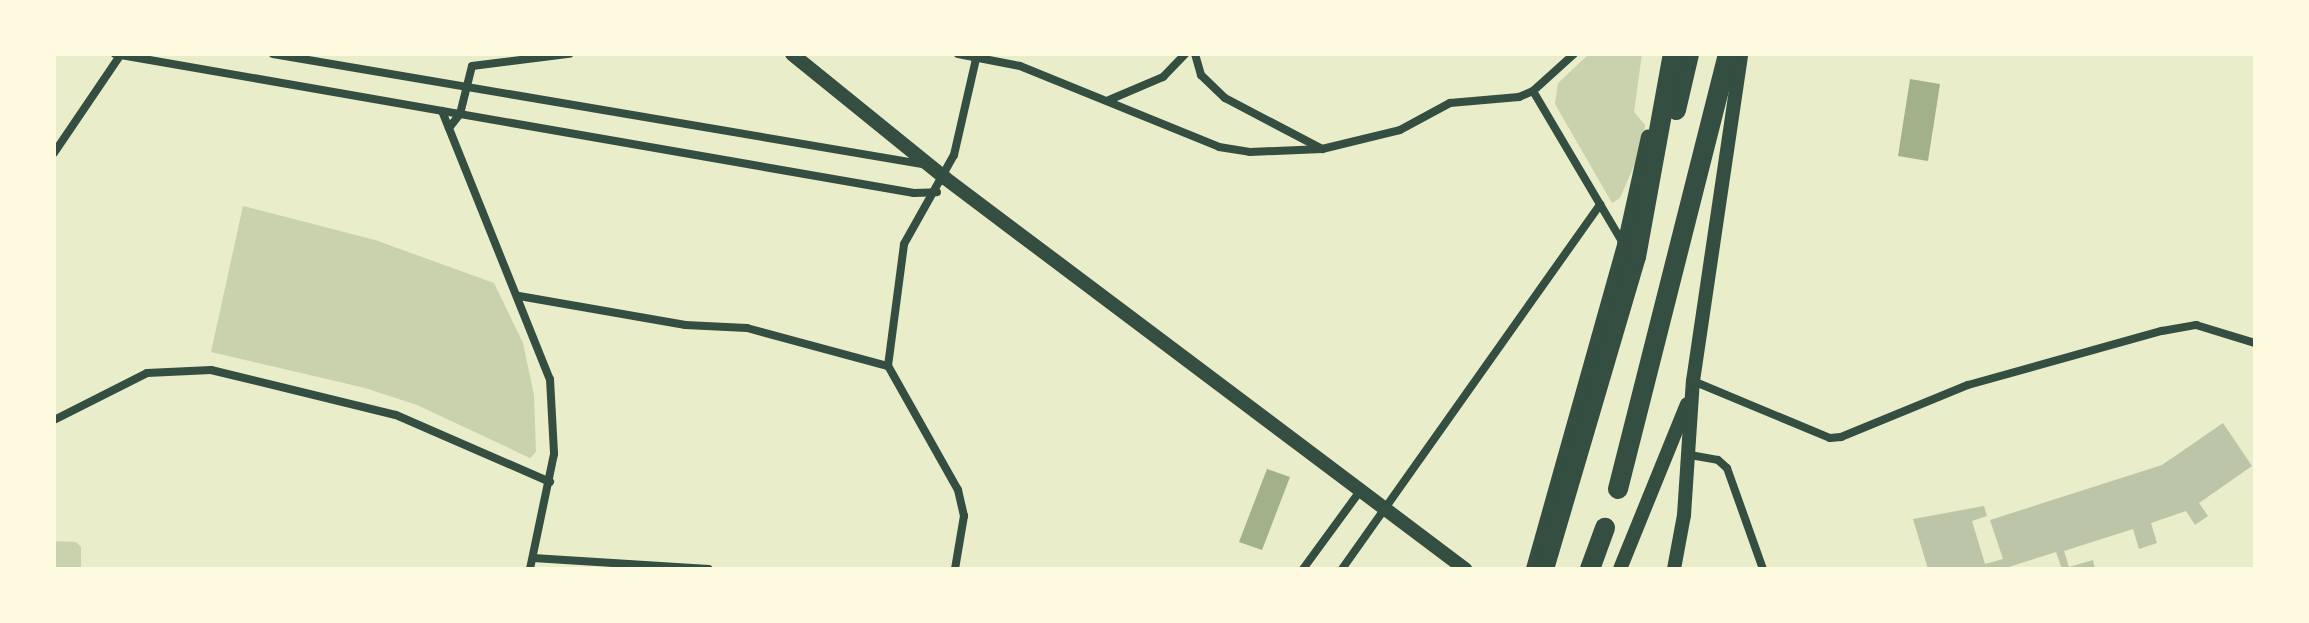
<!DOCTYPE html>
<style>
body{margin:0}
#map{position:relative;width:2309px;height:623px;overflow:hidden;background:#e9edc9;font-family:"Fira Sans Condensed",sans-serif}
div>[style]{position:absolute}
.green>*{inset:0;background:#cad2ad}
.water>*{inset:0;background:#a3b18a}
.building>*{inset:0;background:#bcc5a7}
.minor>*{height:8px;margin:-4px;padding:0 4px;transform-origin:4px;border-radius:4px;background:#344e41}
.tertiary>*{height:14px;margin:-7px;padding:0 7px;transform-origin:7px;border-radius:7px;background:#344e41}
.motorway>*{height:20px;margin:-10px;padding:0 10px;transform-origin:10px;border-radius:10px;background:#344e41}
span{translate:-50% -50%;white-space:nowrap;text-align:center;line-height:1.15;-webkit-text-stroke:8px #fefae0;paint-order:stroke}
.frame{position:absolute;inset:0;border:56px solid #fefae0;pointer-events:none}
</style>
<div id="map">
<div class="green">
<div style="clip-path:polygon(1589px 54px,1642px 54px,1634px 112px,1645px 125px,1643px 145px,1620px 198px,1612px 203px,1555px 104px,1558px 83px)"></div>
<div style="clip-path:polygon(243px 206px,375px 240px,494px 283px,523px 343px,534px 395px,536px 452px,530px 458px,417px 405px,365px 388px,211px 352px)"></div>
<div style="clip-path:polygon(54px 541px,76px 542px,81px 547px,81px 569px,54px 569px)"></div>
</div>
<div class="water">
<div style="clip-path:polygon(1910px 79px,1940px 84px,1928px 161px,1898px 156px)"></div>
<div style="clip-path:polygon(1267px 469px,1290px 477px,1262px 550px,1239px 542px)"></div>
</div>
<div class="building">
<div style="clip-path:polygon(2223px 423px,2252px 466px,2199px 503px,2208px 516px,2195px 525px,2186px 511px,2151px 523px,2157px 543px,2139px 549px,2133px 529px,2064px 551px,2069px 567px,2093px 560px,2095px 569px,2062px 569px,2056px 552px,2002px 569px,1928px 569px,1913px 519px,1984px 506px,1987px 516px,1972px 521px,1985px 564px,2003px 559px,1990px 520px,2162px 465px)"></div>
</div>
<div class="minor">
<div style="left:115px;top:54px;width:811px;rotate:9.87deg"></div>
<div style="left:914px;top:193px;width:23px;rotate:-2deg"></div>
<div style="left:273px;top:54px;width:663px;rotate:9.63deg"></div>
<div style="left:958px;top:54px;width:63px;rotate:11deg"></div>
<div style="left:1020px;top:66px;width:215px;rotate:22.1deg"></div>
<div style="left:1219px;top:147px;width:31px;rotate:9deg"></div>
<div style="left:1250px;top:152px;width:72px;rotate:-2.4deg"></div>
<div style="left:1322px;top:149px;width:80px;rotate:-13.7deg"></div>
<div style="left:1400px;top:130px;width:57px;rotate:-28.4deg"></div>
<div style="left:1450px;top:103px;width:69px;rotate:-5deg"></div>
<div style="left:1519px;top:97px;width:15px;rotate:-23deg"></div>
<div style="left:1533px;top:91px;width:55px;rotate:-42.1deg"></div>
<div style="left:1195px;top:54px;width:22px;rotate:74deg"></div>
<div style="left:1201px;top:75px;width:33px;rotate:44deg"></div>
<div style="left:1225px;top:98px;width:110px;rotate:27.7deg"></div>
<div style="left:1533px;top:91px;width:179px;rotate:59.4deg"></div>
<div style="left:1109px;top:100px;width:59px;rotate:-23.1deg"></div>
<div style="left:1163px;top:77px;width:32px;rotate:-46deg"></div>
<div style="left:442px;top:111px;width:289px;rotate:68.1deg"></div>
<div style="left:550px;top:379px;width:75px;rotate:86.9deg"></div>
<div style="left:554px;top:454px;width:117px;rotate:101.8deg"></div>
<div style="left:449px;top:128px;width:18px;rotate:-52deg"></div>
<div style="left:460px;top:114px;width:49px;rotate:-76deg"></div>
<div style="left:472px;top:66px;width:98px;rotate:-7.1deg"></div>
<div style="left:54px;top:153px;width:120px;rotate:-55.9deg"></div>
<div style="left:519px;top:296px;width:169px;rotate:9.9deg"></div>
<div style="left:685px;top:325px;width:62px;rotate:2.8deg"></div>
<div style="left:747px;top:328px;width:146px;rotate:15.1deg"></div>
<div style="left:1693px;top:381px;width:148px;rotate:22.6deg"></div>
<div style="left:1830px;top:438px;width:11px;rotate:-5deg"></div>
<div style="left:1841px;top:437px;width:137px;rotate:-22.3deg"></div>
<div style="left:1968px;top:385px;width:201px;rotate:-15.6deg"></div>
<div style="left:2162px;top:331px;width:35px;rotate:-10deg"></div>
<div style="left:2196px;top:325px;width:62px;rotate:17deg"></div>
<div style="left:54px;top:420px;width:104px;rotate:-26.8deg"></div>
<div style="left:147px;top:373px;width:64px;rotate:-2.7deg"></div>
<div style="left:211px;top:370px;width:190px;rotate:13.7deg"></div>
<div style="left:396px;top:415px;width:168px;rotate:23.5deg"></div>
<div style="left:1690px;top:455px;width:28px;rotate:10deg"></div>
<div style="left:1718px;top:460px;width:12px;rotate:42deg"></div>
<div style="left:1727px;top:468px;width:107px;rotate:70.4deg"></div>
<div style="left:533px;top:558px;width:176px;rotate:3.6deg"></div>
<div style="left:955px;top:569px;width:54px;rotate:-80.4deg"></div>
<div style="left:964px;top:516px;width:27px;rotate:-103deg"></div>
<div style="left:958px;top:490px;width:142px;rotate:-119.4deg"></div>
<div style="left:888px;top:366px;width:123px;rotate:-82.5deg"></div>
<div style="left:904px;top:244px;width:102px;rotate:-60.7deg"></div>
<div style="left:954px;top:155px;width:98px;rotate:-77.1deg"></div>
<div style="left:1303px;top:569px;width:97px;rotate:-53.8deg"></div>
<div style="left:1342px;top:569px;width:447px;rotate:-54.7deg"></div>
</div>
<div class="tertiary">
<div style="left:792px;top:54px;width:197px;rotate:39deg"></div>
<div style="left:945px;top:178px;width:651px;rotate:36.94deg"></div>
<div style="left:1533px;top:569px;width:337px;rotate:-74.3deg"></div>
<div style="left:1624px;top:245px;width:111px;rotate:-77.5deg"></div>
<div style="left:1620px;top:569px;width:178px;rotate:-67.9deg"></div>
<div style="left:1674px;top:569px;width:55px;rotate:-79.5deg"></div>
<div style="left:1684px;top:515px;width:134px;rotate:-86.2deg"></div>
<div style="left:1693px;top:381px;width:331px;rotate:-81.6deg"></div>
</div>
<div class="motorway">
<div style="left:1676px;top:110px;width:57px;rotate:-76.9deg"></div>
<div style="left:1618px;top:489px;width:449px;rotate:-75.8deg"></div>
<div style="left:1544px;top:569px;width:325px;rotate:-73.6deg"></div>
<div style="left:1636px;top:257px;width:206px;rotate:-79.7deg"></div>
<div style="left:1590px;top:569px;width:44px;rotate:-69.9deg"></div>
</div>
<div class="frame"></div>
</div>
